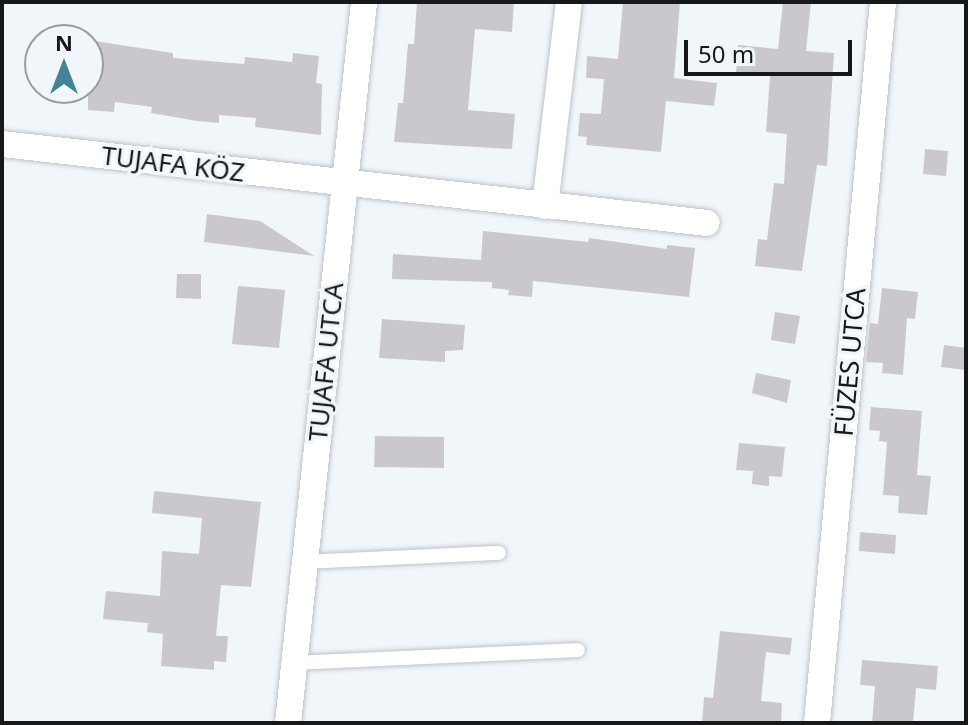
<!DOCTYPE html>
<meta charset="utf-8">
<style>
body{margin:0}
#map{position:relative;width:968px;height:725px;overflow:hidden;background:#f1f6fb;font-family:"Noto Sans",sans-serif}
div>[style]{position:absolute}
.building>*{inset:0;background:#cbc8cd}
.roads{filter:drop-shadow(0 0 2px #bec3c7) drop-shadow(0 0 2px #bec3c7)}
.lane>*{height:14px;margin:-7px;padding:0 7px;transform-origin:7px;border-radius:7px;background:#fff}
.street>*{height:26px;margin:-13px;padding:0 13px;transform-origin:13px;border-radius:13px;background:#fff}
span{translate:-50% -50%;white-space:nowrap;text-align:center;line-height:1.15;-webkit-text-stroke:7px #f1f6fb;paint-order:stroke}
.street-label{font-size:26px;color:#161819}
.frame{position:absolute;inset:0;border:4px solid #161819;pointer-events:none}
.north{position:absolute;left:24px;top:24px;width:80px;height:80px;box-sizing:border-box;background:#f1f6fb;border:2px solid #999da1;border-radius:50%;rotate:0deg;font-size:22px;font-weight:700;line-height:32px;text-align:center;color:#161819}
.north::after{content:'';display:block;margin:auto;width:28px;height:36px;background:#448398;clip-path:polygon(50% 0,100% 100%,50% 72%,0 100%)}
.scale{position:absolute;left:684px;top:40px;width:168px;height:36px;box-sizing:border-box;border:4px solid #161819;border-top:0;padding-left:10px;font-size:24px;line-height:28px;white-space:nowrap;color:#161819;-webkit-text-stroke:6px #f1f6fb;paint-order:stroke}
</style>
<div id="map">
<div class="building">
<div style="clip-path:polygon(417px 2px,514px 2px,512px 32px,475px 29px,468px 110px,515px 114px,512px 149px,394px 142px,398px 103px,403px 103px,408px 44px,414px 44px)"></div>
<div style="clip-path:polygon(623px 2px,680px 2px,674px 78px,717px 83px,714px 106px,666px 101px,661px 152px,586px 145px,587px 137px,578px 136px,580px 113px,601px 114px,604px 79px,586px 78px,587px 56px,618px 59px)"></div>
<div style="clip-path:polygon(783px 2px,811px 2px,806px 51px,834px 53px,827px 166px,817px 165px,802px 271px,755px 266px,758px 239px,767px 240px,774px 183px,784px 184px,787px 134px,766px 132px,770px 76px,736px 73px,738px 45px,778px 49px)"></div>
<div style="clip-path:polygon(88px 40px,173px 53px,173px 58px,244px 64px,245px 57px,292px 62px,293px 53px,319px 56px,316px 83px,322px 84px,321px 135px,255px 127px,256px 118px,219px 115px,219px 123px,197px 121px,151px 113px,152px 107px,115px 102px,114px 112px,88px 110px)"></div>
<div style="clip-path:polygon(925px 149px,948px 151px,946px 176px,923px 174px)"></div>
<div style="clip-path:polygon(207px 214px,260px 221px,314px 256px,204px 242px)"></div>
<div style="clip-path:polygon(483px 231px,588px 242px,589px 238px,667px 249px,667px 245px,695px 248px,689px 297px,533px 281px,532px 297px,508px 295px,509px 290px,492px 288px,492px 282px,392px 279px,393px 254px,481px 260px)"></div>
<div style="clip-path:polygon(177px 274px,201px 274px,201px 299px,176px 298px)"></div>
<div style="clip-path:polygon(238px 286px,285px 290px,279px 348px,232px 344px)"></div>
<div style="clip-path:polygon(882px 288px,918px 292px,915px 319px,907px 318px,903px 375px,882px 373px,883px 363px,866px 362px,870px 323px,878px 324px)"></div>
<div style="clip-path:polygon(775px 312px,800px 316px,795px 344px,771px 340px)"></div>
<div style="clip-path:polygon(382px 319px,465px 325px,463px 350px,445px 351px,445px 362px,379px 358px)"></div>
<div style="clip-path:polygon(944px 345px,966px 348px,965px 370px,941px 367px)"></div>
<div style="clip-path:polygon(756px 373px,791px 380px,787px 403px,752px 393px)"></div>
<div style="clip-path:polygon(871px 407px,922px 411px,917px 475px,931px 476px,927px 515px,898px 513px,899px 496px,883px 495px,887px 442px,879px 441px,880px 431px,869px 430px)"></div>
<div style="clip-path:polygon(375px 436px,444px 437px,444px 468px,374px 467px)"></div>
<div style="clip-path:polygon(739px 443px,785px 447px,782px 477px,769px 476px,769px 486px,752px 484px,753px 471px,736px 470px)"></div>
<div style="clip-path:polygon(154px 491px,261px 502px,251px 587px,221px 585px,216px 636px,228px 636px,226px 662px,214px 661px,214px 670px,161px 666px,163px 634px,147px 632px,148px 623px,103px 619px,106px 591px,160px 596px,162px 551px,199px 554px,202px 518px,152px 513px)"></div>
<div style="clip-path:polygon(860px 532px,896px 535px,895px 554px,859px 551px)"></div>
<div style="clip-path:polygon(720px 631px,792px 638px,790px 655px,766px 652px,761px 701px,782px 703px,781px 723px,702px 723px,704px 697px,713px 698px)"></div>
<div style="clip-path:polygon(862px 660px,938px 666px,936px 690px,916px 688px,913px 723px,872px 723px,875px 686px,860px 685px)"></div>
</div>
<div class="roads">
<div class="lane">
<div style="left:305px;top:562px;width:194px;rotate:-2.7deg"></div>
<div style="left:294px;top:663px;width:284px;rotate:-2.6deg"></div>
</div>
<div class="street">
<div style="left:2px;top:144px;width:709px;rotate:6.39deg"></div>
<div style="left:545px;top:206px;width:205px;rotate:-83.3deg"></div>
<div style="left:288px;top:723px;width:725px;rotate:-83.98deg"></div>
<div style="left:817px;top:723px;width:724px;rotate:-84.77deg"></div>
</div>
</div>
<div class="street-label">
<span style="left:173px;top:164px;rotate:7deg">TUJAFA KÖZ</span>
<span style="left:326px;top:362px;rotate:-84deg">TUJAFA UTCA</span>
<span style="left:850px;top:362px;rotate:-85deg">FÜZES UTCA</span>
</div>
<div class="frame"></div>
<div class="north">N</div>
<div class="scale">50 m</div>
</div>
